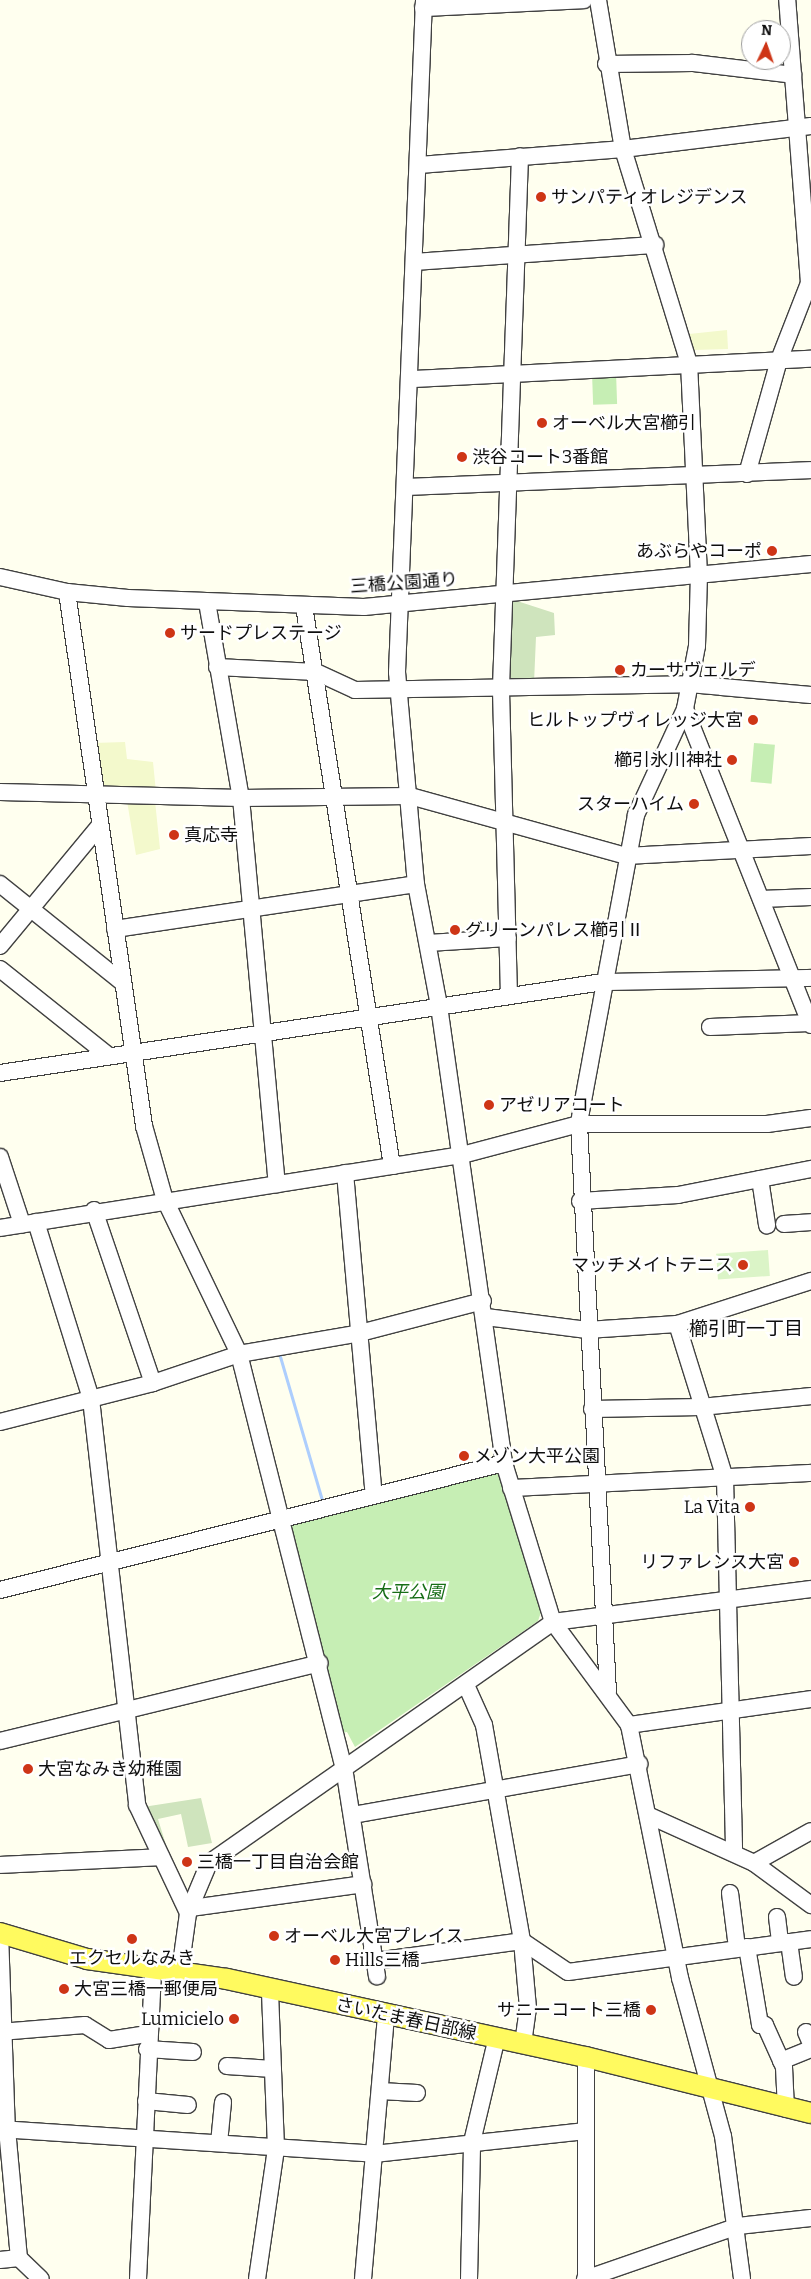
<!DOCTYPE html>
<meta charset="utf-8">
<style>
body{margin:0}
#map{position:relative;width:811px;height:2279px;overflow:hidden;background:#ffffef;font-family:Bitter,"Noto Sans JP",serif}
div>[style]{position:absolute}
.farmland>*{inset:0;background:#f3f9cc}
.green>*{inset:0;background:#c6eeb4;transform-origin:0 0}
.cemetery>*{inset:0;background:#cfe4bd}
.pitch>*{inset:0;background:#dbf4c7;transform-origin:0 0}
.stream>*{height:3px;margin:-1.5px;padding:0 1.5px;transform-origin:1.5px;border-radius:1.5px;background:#adcefd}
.roads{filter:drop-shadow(1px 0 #414141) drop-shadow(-1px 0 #414141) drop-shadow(0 1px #414141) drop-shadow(0 -1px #414141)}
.minor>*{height:16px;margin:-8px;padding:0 8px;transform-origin:8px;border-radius:8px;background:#fff}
.major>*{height:20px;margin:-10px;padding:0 10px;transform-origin:10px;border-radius:10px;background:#fffa5f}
.dots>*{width:14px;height:14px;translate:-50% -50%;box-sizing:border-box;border:2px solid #fff;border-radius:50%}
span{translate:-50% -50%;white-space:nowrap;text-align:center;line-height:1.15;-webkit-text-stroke:5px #fff;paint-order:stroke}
.poi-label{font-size:18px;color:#0e0e0e}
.left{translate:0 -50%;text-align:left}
.right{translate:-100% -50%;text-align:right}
.street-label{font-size:18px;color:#0e0e0e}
.park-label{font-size:18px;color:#176e17;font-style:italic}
.neighbourhood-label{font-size:19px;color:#0e0e0e}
.north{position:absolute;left:741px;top:20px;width:50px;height:50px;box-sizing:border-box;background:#fff;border:1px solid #9f9f9f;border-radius:50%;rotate:3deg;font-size:14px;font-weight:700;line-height:20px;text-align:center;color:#0e0e0e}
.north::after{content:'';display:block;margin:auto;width:18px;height:22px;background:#ce3516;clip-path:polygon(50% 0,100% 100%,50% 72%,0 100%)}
</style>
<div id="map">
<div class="farmland">
<i style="clip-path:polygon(727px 330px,728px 349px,694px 350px,689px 334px)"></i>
<i style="clip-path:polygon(125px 742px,127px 759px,153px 762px,156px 792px,99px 793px,93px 743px)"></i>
<i style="clip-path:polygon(127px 801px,155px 801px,160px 849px,136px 855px)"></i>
</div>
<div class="green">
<i style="left:616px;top:372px;width:32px;height:24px;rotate:88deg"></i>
<i style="left:754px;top:743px;width:21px;height:39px;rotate:5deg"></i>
<i style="clip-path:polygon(497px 1468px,541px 1612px,538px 1621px,355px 1747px,347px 1732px,341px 1733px,288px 1519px)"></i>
</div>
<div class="cemetery">
<i style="clip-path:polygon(514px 600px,554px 613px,555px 635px,536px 637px,534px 683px,509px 684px,509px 603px)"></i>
<i style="clip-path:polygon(201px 1798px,212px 1843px,188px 1847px,181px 1814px,158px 1819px,166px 1845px,161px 1847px,143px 1807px)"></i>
</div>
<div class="pitch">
<i style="left:768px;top:1250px;width:26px;height:52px;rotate:86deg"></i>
</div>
<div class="stream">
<i style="left:279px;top:1353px;width:156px;rotate:73.7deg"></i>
</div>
<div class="roads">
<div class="minor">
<i style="left:424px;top:0;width:673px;rotate:92.3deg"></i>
<i style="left:397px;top:672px;width:213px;rotate:84.9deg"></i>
<i style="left:416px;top:884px;width:124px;rotate:79.3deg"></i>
<i style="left:439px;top:1006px;width:462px;rotate:81.9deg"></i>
<i style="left:504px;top:1463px;width:166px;rotate:72.9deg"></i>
<i style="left:553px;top:1622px;width:128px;rotate:53.6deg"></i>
<i style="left:629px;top:1725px;width:258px;rotate:78.6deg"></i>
<i style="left:680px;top:1978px;width:164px;rotate:74.8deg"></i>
<i style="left:723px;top:2136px;width:144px;rotate:82.4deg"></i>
<i style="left:598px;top:0;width:151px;rotate:80.5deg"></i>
<i style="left:623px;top:149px;width:224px;rotate:72.9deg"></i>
<i style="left:689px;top:363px;width:211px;rotate:87.3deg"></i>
<i style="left:699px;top:574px;width:72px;rotate:91.6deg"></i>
<i style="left:697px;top:646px;width:64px;rotate:100.8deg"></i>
<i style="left:685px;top:709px;width:117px;rotate:114.8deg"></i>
<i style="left:636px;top:815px;width:314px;rotate:100.5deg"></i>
<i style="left:579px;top:1124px;width:569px;rotate:87.08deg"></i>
<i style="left:423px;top:8px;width:161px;rotate:-2.8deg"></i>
<i style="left:606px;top:64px;width:87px;rotate:-0.7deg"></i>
<i style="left:693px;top:63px;width:101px;rotate:6.8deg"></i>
<i style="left:419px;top:165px;width:205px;rotate:-4.5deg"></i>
<i style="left:623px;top:149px;width:189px;rotate:-7deg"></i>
<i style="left:415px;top:262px;width:241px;rotate:-4.1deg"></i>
<i style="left:412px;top:379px;width:400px;rotate:-2.9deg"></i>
<i style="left:747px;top:474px;width:118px;rotate:-74.3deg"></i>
<i style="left:779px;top:360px;width:83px;rotate:-68.7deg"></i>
<i style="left:809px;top:283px;width:284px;rotate:-94.4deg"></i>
<i style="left:408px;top:487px;width:403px;rotate:-2.4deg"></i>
<i style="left:0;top:577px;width:69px;rotate:12.6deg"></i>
<i style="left:67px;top:592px;width:61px;rotate:5.6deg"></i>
<i style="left:128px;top:598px;width:236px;rotate:2.2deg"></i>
<i style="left:364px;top:607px;width:449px;rotate:-5.5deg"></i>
<i style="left:67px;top:592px;width:540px;rotate:81.79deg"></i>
<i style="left:144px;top:1126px;width:77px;rotate:74.2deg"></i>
<i style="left:165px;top:1200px;width:171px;rotate:64.3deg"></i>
<i style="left:239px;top:1354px;width:427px;rotate:75.8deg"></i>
<i style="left:344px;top:1768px;width:211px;rotate:81deg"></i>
<i style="left:207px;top:602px;width:199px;rotate:80.2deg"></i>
<i style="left:241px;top:798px;width:388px;rotate:84.7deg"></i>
<i style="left:304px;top:606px;width:567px;rotate:81.07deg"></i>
<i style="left:217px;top:667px;width:99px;rotate:2.9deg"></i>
<i style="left:316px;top:672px;width:43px;rotate:24.8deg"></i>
<i style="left:355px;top:690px;width:334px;rotate:-1deg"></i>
<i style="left:689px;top:684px;width:122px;rotate:5.2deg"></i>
<i style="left:685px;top:709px;width:340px;rotate:68.3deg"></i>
<i style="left:0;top:792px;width:241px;rotate:1.4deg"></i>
<i style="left:241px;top:798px;width:169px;rotate:-0.7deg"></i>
<i style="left:410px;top:796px;width:224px;rotate:15.5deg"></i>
<i style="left:626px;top:856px;width:185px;rotate:-3.1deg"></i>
<i style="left:0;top:884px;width:156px;rotate:38.8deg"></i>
<i style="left:761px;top:899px;width:50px;rotate:-2.3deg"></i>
<i style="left:115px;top:929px;width:304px;rotate:-8.5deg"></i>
<i style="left:428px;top:943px;width:80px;rotate:-3.6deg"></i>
<i style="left:0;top:946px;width:157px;rotate:-50.4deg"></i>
<i style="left:0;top:969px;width:139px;rotate:38.6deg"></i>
<i style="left:509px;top:996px;width:309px;rotate:-91.5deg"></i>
<i style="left:501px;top:687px;width:531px;rotate:-87.95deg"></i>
<i style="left:710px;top:1027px;width:100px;rotate:-2.3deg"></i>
<i style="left:0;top:1073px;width:610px;rotate:-8.58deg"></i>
<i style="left:603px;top:982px;width:208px;rotate:-1.1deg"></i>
<i style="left:0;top:1157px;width:71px;rotate:71.8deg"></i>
<i style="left:345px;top:1173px;width:323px;rotate:84.9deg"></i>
<i style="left:760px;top:1179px;width:47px;rotate:81.3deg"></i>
<i style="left:580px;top:1201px;width:98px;rotate:-3.5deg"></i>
<i style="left:678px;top:1195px;width:136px;rotate:-11.1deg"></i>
<i style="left:94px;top:1210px;width:183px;rotate:71.2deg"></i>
<i style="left:36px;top:1222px;width:185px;rotate:72.7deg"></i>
<i style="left:91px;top:1399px;width:409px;rotate:83.5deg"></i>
<i style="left:137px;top:1805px;width:119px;rotate:64.7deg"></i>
<i style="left:784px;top:1224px;width:27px;rotate:-4deg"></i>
<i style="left:0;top:1228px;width:468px;rotate:-9deg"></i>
<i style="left:462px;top:1155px;width:121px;rotate:-14.8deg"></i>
<i style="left:579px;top:1124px;width:188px"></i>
<i style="left:767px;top:1124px;width:44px;rotate:-7.8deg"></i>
<i style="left:486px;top:1317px;width:102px;rotate:7.3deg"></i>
<i style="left:587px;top:1330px;width:90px;rotate:-3.8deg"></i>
<i style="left:677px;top:1324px;width:141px;rotate:-17.8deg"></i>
<i style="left:677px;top:1324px;width:161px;rotate:72.7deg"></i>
<i style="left:725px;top:1478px;width:374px;rotate:88.6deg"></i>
<i style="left:592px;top:1409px;width:109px;rotate:-1.1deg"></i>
<i style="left:701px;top:1407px;width:111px;rotate:-5.7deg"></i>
<i style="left:0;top:1422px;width:158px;rotate:-14.3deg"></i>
<i style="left:153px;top:1383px;width:91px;rotate:-18.6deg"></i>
<i style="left:239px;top:1354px;width:123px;rotate:-9.8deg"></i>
<i style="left:360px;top:1333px;width:127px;rotate:-14.6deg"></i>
<i style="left:511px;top:1488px;width:300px;rotate:-2.9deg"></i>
<i style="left:0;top:1590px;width:520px;rotate:-14.14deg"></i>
<i style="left:466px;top:1685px;width:44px;rotate:65.8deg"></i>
<i style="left:484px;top:1725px;width:219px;rotate:80deg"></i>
<i style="left:522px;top:1941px;width:67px;rotate:84.9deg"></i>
<i style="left:528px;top:2008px;width:35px;rotate:98deg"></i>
<i style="left:629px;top:1725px;width:184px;rotate:-8.1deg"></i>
<i style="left:0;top:1741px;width:329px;rotate:-13.7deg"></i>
<i style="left:353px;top:1815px;width:291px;rotate:-10.1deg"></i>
<i style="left:650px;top:1816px;width:114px;rotate:24.3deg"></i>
<i style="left:754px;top:1863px;width:71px;rotate:36.4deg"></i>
<i style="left:754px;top:1863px;width:65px;rotate:-29.3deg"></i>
<i style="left:0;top:1865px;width:161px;rotate:-2.8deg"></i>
<i style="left:730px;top:1893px;width:55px;rotate:82.7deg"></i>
<i style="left:191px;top:1908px;width:174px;rotate:-7.9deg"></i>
<i style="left:777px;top:1917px;width:26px;rotate:83deg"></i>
<i style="left:0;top:1933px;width:196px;rotate:88deg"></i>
<i style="left:7px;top:2129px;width:130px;rotate:84.7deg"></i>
<i style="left:789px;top:1942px;width:35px;rotate:82deg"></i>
<i style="left:747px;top:1947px;width:79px;rotate:80.5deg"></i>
<i style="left:760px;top:2025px;width:5px"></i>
<i style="left:765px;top:2025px;width:46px;rotate:65.7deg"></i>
<i style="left:784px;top:2067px;width:42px;rotate:87.3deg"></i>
<i style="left:375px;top:1961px;width:148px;rotate:-7.7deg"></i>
<i style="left:522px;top:1941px;width:55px;rotate:34deg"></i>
<i style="left:568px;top:1972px;width:245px;rotate:-7.7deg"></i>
<i style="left:180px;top:1971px;width:59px;rotate:-82.1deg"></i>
<i style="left:188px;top:1913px;width:54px;rotate:-67.2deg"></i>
<i style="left:209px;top:1863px;width:420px;rotate:-35deg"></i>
<i style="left:553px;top:1622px;width:260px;rotate:-7.3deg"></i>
<i style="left:0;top:2032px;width:85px;rotate:-4.7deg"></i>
<i style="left:85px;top:2025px;width:28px;rotate:32deg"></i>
<i style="left:109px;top:2040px;width:39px;rotate:-9deg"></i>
<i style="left:806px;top:2032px;width:13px;rotate:67deg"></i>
<i style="left:147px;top:2049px;width:46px;rotate:3.7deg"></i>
<i style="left:781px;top:2061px;width:32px;rotate:-22deg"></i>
<i style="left:227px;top:2066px;width:46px;rotate:3.7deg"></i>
<i style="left:380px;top:2091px;width:37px;rotate:3deg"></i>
<i style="left:146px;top:2101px;width:42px;rotate:5.4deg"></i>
<i style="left:0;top:2129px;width:375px;rotate:3.8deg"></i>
<i style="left:374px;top:2154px;width:213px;rotate:-6.2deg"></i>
<i style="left:219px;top:2143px;width:41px;rotate:-84.4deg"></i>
<i style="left:0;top:2260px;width:19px;rotate:-6deg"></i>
<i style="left:19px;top:2258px;width:30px;rotate:44deg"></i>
<i style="left:138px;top:2279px;width:312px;rotate:-87.2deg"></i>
<i style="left:257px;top:2279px;width:132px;rotate:-81.7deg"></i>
<i style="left:276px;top:2148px;width:158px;rotate:-92.2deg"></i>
<i style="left:363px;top:2279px;width:265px;rotate:-85deg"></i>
<i style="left:469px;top:2279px;width:137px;rotate:-88.7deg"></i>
<i style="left:472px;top:2142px;width:108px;rotate:-76.6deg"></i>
<i style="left:585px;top:2279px;width:162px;rotate:-19.1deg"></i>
<i style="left:738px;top:2226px;width:73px;rotate:-6.3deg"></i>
<i style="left:586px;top:2279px;width:222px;rotate:-90deg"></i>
</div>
<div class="major">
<i style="left:0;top:1933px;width:91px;rotate:16.6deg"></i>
<i style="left:87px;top:1959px;width:141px;rotate:8.1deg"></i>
<i style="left:227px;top:1979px;width:367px;rotate:12.3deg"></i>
<i style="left:586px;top:2057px;width:232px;rotate:14deg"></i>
</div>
</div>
<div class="dots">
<i style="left:541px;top:197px;background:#ce3516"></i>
<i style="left:542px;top:423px;background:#ce3516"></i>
<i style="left:462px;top:457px;background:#ce3516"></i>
<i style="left:772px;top:551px;background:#ce3516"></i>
<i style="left:170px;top:633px;background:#ce3516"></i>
<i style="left:620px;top:670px;background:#ce3516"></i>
<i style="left:753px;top:720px;background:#ce3516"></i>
<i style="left:732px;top:760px;background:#ce3516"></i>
<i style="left:694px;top:804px;background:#ce3516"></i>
<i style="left:174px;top:835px;background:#ce3516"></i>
<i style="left:455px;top:930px;background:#ce3516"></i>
<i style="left:489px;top:1105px;background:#ce3516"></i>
<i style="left:743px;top:1265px;background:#ce3516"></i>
<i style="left:464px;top:1456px;background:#ce3516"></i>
<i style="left:750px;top:1507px;background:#ce3516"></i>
<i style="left:794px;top:1562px;background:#ce3516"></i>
<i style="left:28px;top:1769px;background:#ce3516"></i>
<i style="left:187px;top:1862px;background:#ce3516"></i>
<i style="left:274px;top:1936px;background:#ce3516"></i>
<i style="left:132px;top:1939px;background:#ce3516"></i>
<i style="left:335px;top:1960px;background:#ce3516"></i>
<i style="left:64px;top:1989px;background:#ce3516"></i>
<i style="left:651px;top:2010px;background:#ce3516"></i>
<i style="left:234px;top:2019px;background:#ce3516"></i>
</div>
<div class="poi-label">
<span class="left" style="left:551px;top:197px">サンパティオレジデンス</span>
<span class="left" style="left:552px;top:423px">オーベル大宮櫛引</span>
<span class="left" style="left:472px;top:457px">渋谷コート3番館</span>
<span class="right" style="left:762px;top:551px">あぶらやコーポ</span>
<span class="left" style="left:180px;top:633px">サードプレステージ</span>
<span class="left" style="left:630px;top:670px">カーサヴェルデ</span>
<span class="right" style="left:743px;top:720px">ヒルトップヴィレッジ大宮</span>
<span class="right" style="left:722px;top:760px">櫛引氷川神社</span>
<span class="right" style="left:684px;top:804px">スターハイム</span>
<span class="left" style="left:184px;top:835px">真応寺</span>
<span class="left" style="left:465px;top:930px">グリーンパレス櫛引Ⅱ</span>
<span class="left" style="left:499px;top:1105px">アゼリアコート</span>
<span class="right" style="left:733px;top:1265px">マッチメイトテニス</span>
<span class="left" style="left:474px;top:1456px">メゾン大平公園</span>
<span class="right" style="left:740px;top:1507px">La Vita</span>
<span class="right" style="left:784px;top:1562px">リファレンス大宮</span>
<span class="left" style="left:38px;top:1769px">大宮なみき幼稚園</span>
<span class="left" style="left:197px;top:1862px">三橋一丁目自治会館</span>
<span class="left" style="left:284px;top:1936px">オーベル大宮プレイス</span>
<span style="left:132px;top:1958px">エクセルなみき</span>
<span class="left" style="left:345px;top:1960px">Hills三橋</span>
<span class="left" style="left:74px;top:1989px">大宮三橋一郵便局</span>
<span class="right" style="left:641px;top:2010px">サニーコート三橋</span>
<span class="right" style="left:224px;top:2019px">Lumicielo</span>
</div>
<div class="street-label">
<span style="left:404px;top:583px;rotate:-4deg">三橋公園通り</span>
<span style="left:406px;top:2019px;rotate:12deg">さいたま春日部線</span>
</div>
<div class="park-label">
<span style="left:408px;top:1592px">大平公園</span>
</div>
<div class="neighbourhood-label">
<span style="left:746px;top:1329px">櫛引町一丁目</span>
</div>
<div class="north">N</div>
</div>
